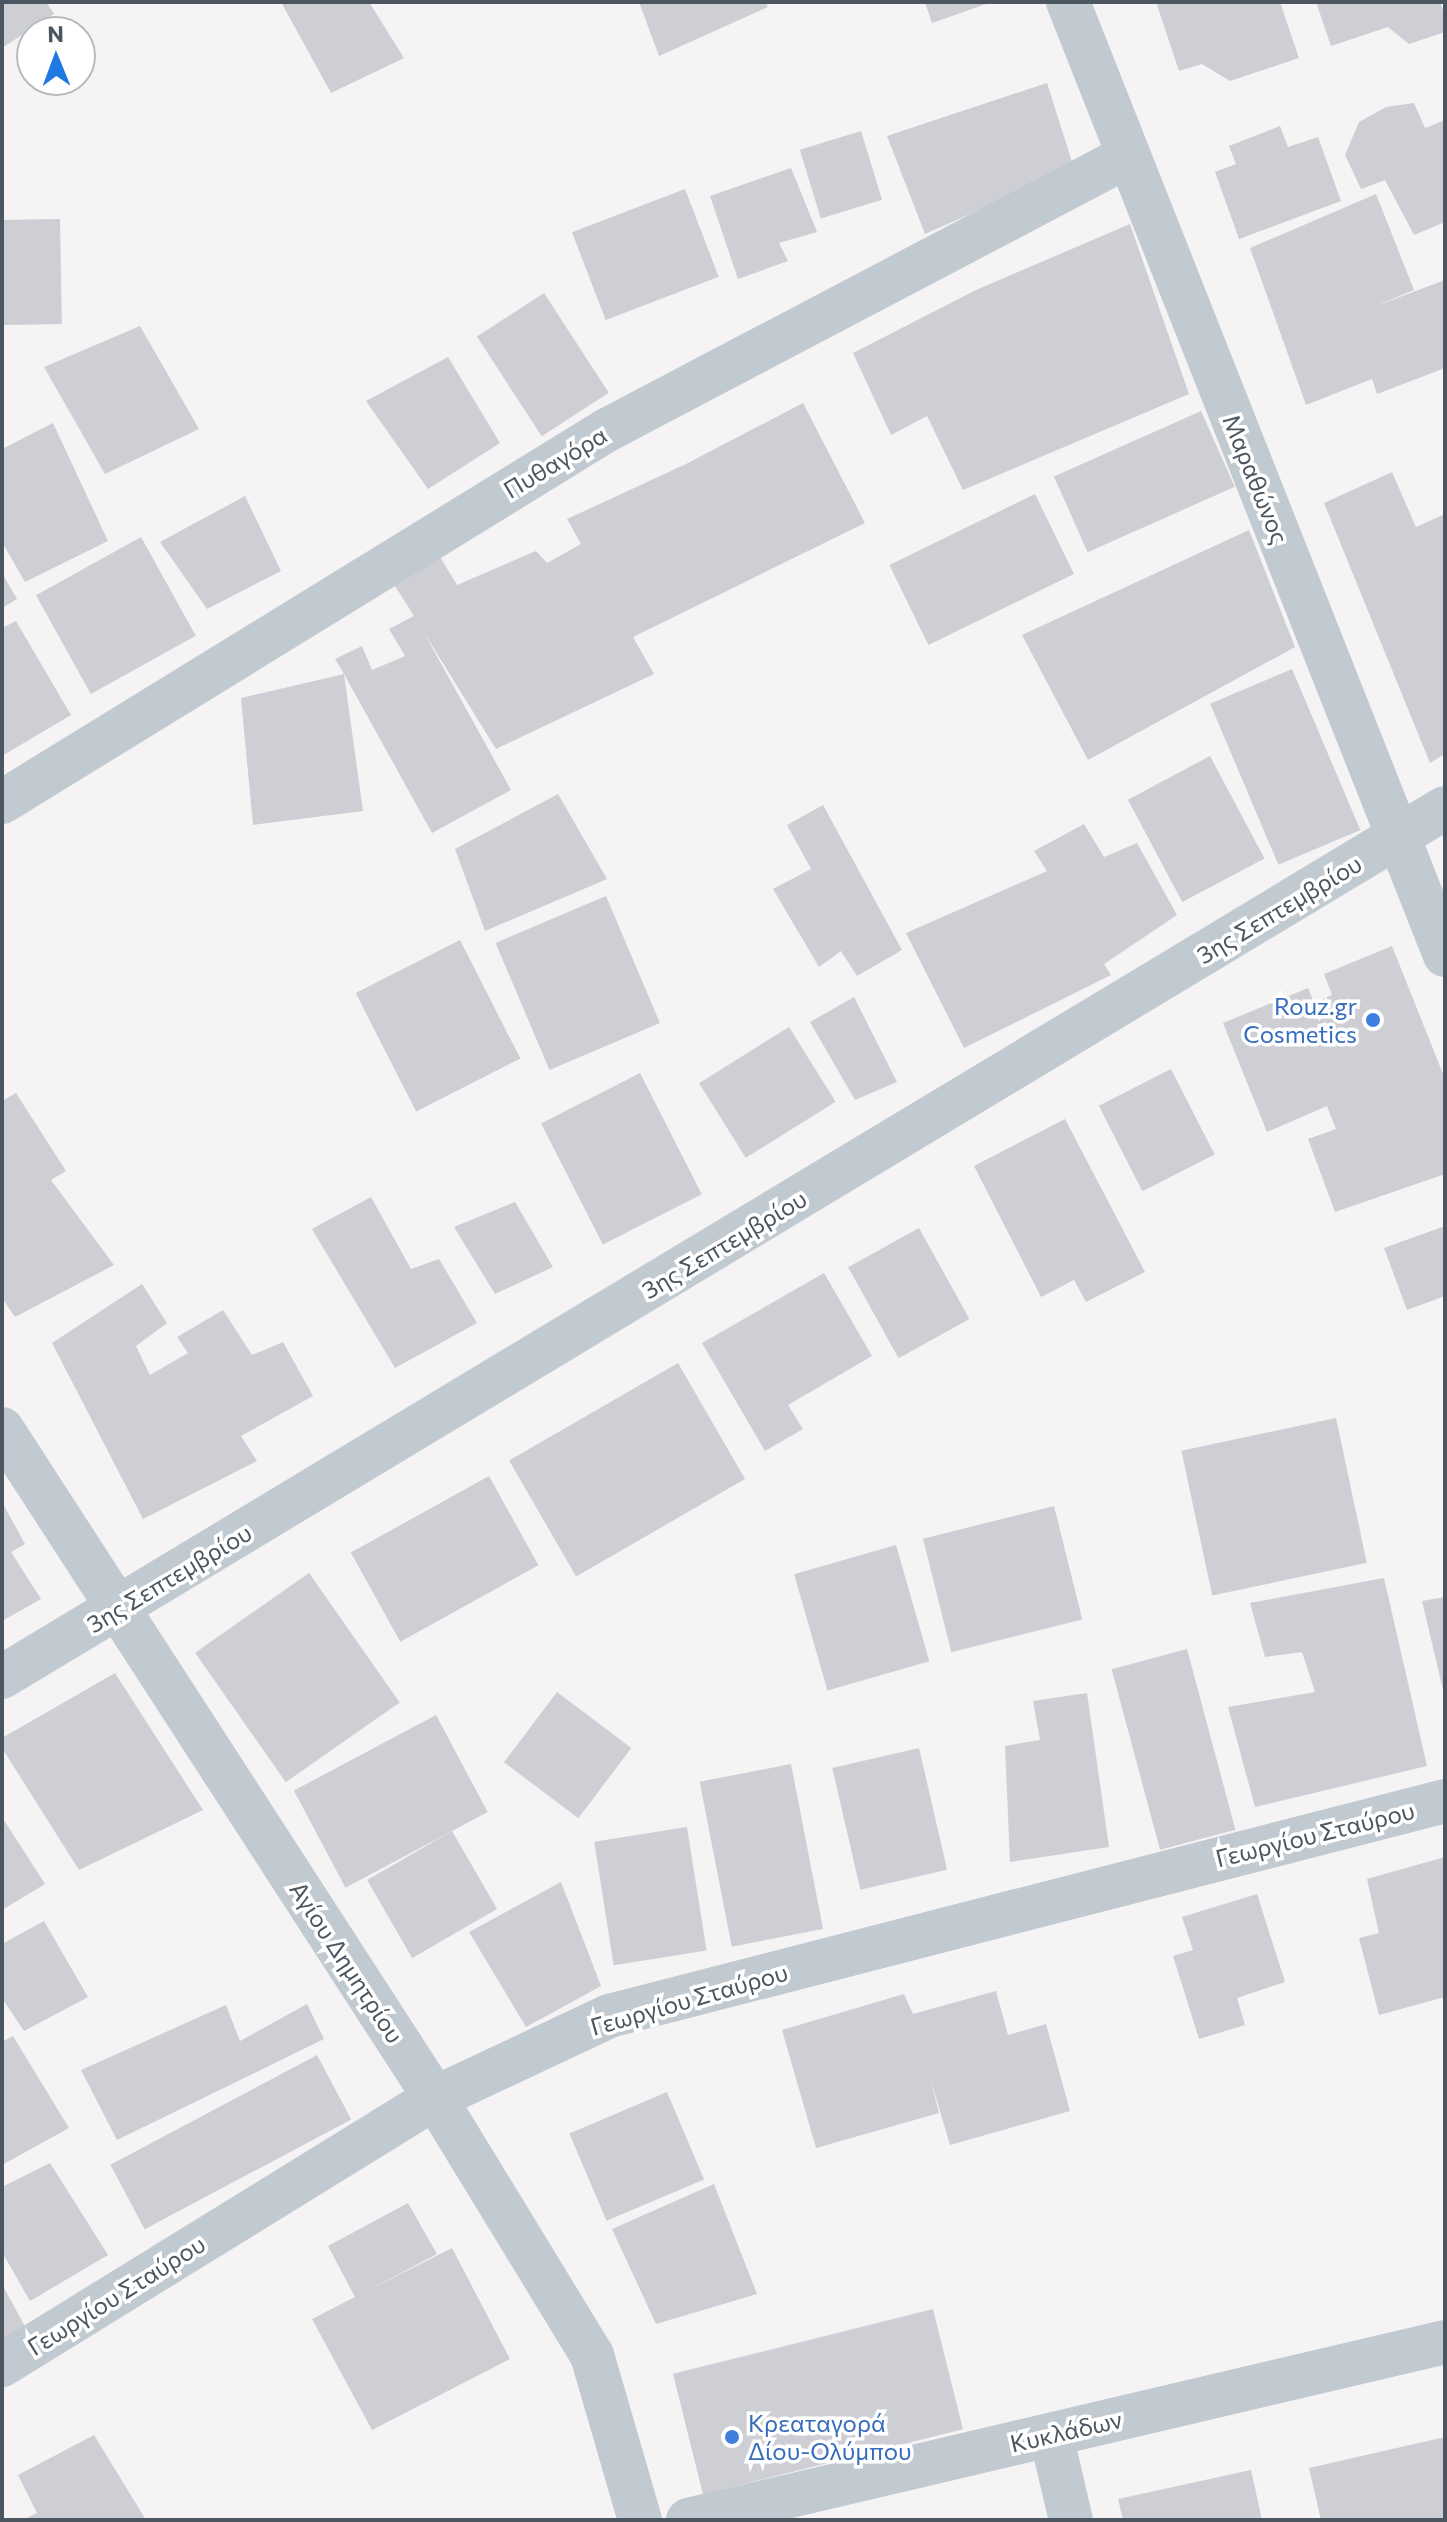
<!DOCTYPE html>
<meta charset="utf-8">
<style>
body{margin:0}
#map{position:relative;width:1447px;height:2522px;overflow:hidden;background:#f5f3f3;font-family:Commissioner,sans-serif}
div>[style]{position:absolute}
.building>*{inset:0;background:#cdcfd5;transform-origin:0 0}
.minor>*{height:44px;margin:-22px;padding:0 22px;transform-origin:22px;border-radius:22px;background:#c1cad1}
.dots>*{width:22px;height:22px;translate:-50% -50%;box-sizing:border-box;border:4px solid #fff;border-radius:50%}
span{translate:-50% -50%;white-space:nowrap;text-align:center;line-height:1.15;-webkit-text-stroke:7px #fff;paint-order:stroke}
.street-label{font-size:24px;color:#4b5660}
.shop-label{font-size:24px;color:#366cbe}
.right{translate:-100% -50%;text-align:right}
.left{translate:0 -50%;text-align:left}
.frame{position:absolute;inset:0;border:4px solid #4b5660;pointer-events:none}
.north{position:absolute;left:16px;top:16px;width:80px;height:80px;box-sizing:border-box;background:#fff;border:2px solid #b7bbbf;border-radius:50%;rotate:359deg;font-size:22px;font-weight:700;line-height:32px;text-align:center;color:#4b5660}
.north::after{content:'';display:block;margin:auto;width:28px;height:36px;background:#2079e2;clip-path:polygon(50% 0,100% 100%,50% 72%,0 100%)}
</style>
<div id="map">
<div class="building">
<i style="clip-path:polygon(2px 2px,46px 2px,54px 14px,2px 48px)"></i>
<i style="clip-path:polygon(281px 2px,369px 2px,404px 58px,331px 93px)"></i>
<i style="clip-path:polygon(639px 2px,765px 2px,768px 7px,659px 56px)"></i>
<i style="clip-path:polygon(925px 2px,992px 2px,932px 23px)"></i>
<i style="clip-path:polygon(1156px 2px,1280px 2px,1299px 58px,1230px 81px,1202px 64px,1179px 71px)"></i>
<i style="clip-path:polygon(1316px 2px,1440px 2px,1445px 16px,1445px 32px,1409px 44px,1388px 27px,1331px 46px)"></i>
<i style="clip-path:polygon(1047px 83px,1074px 168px,925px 234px,887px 136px)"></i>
<i style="clip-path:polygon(1414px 103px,1425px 128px,1445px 120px,1445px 222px,1414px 235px,1385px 180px,1361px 189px,1345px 155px,1359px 122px,1386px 107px)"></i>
<i style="clip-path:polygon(1280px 126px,1288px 147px,1318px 137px,1341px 201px,1239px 239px,1215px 172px,1236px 164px,1229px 146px)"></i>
<i style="left:861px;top:131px;width:72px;height:64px;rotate:73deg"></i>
<i style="clip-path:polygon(791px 168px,817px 232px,779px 243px,788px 261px,738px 279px,710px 196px)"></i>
<i style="left:685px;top:189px;width:94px;height:121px;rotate:69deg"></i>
<i style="clip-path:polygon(1376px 194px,1414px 290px,1373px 307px,1445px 280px,1445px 368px,1377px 394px,1372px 379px,1306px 405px,1250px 248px)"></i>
<i style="left:60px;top:219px;width:105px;height:58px;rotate:89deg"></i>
<i style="clip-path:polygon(1130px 224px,1189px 394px,963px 490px,927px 416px,891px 435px,853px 353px,976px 290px)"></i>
<i style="left:544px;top:293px;width:119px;height:80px;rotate:57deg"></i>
<i style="clip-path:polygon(140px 326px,199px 429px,105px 474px,44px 367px)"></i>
<i style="clip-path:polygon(448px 357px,500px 443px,428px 489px,366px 401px)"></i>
<i style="clip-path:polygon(803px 403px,865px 523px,633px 637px,654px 674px,496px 749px,423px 631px,511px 790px,432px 833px,344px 674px,363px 811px,253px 825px,241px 698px,344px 674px,335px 659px,362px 646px,372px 670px,405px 656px,389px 629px,414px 616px,395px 586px,440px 557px,457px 585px,536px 551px,547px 563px,581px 544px,567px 519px,686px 464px)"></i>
<i style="left:1201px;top:411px;width:83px;height:161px;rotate:66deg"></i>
<i style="clip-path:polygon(53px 423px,108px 541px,25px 582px,2px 542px,2px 449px)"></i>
<i style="clip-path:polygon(1392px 472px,1416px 527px,1445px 514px,1445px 754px,1430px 763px,1324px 503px)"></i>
<i style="left:1035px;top:494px;width:89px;height:162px;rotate:64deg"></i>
<i style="clip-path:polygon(245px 496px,281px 571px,207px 609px,160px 542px)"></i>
<i style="clip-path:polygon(1249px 530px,1295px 647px,1088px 760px,1022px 635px)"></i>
<i style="left:141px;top:537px;width:113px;height:120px;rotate:61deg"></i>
<i style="clip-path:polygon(2px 573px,17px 599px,2px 608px)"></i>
<i style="clip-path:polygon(16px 621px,71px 715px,2px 756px,2px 628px)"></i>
<i style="left:1292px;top:669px;width:175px;height:89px;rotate:67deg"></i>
<i style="left:1210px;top:756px;width:116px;height:93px;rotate:62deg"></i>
<i style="clip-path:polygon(558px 794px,607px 879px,485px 931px,455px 849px)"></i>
<i style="clip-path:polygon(823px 805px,902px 950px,857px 976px,841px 951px,819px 967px,773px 889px,811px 869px,787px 825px)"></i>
<i style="clip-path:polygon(1084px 824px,1104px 857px,1137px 843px,1177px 915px,1104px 964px,1111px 975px,964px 1048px,906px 933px,1047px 871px,1034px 851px)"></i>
<i style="left:606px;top:896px;width:138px;height:120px;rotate:67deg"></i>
<i style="left:460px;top:940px;width:133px;height:117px;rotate:63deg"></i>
<i style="clip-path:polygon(1392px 946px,1445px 1079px,1445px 1174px,1335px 1212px,1308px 1139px,1336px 1129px,1327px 1106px,1267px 1132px,1223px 1023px,1308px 988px,1314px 1003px,1332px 995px,1324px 974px)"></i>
<i style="clip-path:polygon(854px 997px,897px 1082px,855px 1100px,810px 1022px)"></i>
<i style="left:789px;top:1027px;width:88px;height:106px;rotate:58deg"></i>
<i style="left:1171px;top:1069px;width:96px;height:81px;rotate:63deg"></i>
<i style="left:640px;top:1073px;width:136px;height:111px;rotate:63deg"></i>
<i style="clip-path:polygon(16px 1093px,66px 1171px,51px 1180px,114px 1265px,15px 1317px,2px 1298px,2px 1101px)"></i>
<i style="clip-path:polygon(1065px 1119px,1145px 1272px,1086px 1302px,1074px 1280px,1041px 1297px,974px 1166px)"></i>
<i style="clip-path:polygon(371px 1197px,411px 1269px,439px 1259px,477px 1323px,395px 1368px,312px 1229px)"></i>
<i style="clip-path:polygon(515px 1202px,553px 1267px,495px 1294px,454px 1227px)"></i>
<i style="clip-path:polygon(1445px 1226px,1445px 1296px,1407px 1310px,1384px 1248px)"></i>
<i style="left:919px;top:1228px;width:104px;height:81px;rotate:61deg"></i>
<i style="clip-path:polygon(824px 1273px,872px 1356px,788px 1405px,803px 1429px,765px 1451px,702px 1343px)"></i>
<i style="clip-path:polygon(142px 1284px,167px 1323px,136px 1346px,150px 1375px,188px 1353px,177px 1337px,223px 1310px,252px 1355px,283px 1342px,313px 1396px,241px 1436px,257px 1461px,143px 1519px,52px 1343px)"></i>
<i style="left:678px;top:1363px;width:134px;height:195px;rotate:60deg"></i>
<i style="left:1336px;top:1418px;width:148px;height:158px;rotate:78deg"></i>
<i style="left:489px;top:1476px;width:102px;height:158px;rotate:61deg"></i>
<i style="clip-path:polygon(2px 1502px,25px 1544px,11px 1552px,41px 1599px,2px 1621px)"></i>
<i style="left:1054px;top:1506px;width:117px;height:135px;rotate:76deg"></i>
<i style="left:896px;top:1545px;width:121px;height:106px;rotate:74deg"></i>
<i style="left:309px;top:1573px;width:158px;height:139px;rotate:55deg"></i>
<i style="clip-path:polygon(1384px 1578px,1427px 1766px,1255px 1807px,1228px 1707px,1315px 1692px,1302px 1652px,1265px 1657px,1250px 1603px)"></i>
<i style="clip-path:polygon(1445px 1597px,1445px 1694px,1444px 1694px,1422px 1601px)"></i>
<i style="left:1187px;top:1649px;width:187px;height:78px;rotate:75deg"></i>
<i style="clip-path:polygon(115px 1673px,203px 1810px,79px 1870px,2px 1748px,2px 1738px)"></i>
<i style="left:557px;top:1692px;width:93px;height:88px;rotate:37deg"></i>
<i style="clip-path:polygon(1087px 1693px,1109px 1847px,1010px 1862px,1005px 1746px,1040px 1740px,1033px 1701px)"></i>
<i style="left:436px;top:1715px;width:110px;height:161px;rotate:62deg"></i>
<i style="left:919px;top:1748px;width:125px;height:89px;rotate:77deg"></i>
<i style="left:791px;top:1764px;width:168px;height:93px;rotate:79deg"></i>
<i style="clip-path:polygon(2px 1817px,45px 1884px,2px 1910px)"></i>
<i style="left:687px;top:1827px;width:125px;height:94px;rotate:81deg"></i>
<i style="left:452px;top:1831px;width:90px;height:98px;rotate:60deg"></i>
<i style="clip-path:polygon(1445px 1857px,1445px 1997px,1379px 2015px,1359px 1938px,1379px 1933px,1367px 1879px)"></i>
<i style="clip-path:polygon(561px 1882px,601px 1986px,526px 2027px,469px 1932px)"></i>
<i style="clip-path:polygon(1257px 1894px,1285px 1982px,1237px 1998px,1245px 2025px,1199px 2039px,1173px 1956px,1193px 1950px,1182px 1917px)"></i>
<i style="clip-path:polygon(44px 1921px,88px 1997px,24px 2031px,2px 1998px,2px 1944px)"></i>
<i style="clip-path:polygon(996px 1991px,1008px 2035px,1046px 2024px,1070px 2111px,950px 2145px,930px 2077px,939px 2113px,816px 2148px,782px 2030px,904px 1994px,913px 2014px)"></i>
<i style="clip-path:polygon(307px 2004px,324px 2039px,117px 2140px,81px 2070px,226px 2005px,240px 2041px)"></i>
<i style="clip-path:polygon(13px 2036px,69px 2128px,2px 2165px,2px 2042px)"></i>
<i style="left:317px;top:2055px;width:73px;height:234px;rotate:62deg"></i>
<i style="left:667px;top:2092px;width:95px;height:106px;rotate:67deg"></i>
<i style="clip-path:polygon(50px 2163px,108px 2255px,30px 2301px,2px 2252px,2px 2187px)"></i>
<i style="clip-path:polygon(714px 2184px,757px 2294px,656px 2324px,612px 2229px)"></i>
<i style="clip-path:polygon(408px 2203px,437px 2254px,365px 2292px,452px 2248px,510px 2359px,372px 2430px,312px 2319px,355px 2297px,328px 2246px)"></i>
<i style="clip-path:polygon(2px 2284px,29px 2334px,2px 2350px)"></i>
<i style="left:933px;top:2309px;width:124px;height:268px;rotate:76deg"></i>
<i style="clip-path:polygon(94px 2435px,146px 2520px,23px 2520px,37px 2513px,18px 2475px)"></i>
<i style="clip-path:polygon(1445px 2437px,1445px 2520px,1321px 2520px,1309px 2468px)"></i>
<i style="clip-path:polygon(1251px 2470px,1262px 2520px,1123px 2520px,1118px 2499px)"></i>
</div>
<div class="minor">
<i style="left:1068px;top:2px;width:1025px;rotate:68.42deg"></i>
<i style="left:2px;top:802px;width:710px;rotate:-31.59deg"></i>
<i style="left:607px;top:430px;width:589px;rotate:-27.74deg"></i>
<i style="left:2px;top:1429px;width:797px;rotate:57.09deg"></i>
<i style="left:435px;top:2098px;width:301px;rotate:58.6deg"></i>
<i style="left:592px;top:2355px;width:172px;rotate:73.8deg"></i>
<i style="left:2px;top:1677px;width:1684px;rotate:-31.06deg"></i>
<i style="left:2px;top:2365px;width:509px;rotate:-31.66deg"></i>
<i style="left:435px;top:2098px;width:192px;rotate:-25.2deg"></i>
<i style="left:609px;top:2016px;width:863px;rotate:-14.42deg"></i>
<i style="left:1051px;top:2435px;width:87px;rotate:76.8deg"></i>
<i style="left:688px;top:2520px;width:778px;rotate:-13.23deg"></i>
</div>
<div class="dots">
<i style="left:1373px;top:1020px;background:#3f7fe0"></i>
<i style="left:732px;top:2437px;background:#3f7fe0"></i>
</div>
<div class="street-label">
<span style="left:555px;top:462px;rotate:-31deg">Πυθαγόρα</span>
<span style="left:1256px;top:479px;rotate:68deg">Μαραθώνος</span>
<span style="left:1279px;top:909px;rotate:-31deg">3ης Σεπτεμβρίου</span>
<span style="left:724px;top:1244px;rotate:-31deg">3ης Σεπτεμβρίου</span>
<span style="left:169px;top:1578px;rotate:-31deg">3ης Σεπτεμβρίου</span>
<span style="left:1315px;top:1834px;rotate:-14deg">Γεωργίου Σταύρου</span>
<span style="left:347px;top:1962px;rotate:57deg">Αγίου Δημητρίου</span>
<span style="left:689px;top:1999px;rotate:-16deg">Γεωργίου Σταύρου</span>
<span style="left:116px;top:2295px;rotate:-32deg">Γεωργίου Σταύρου</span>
<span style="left:1066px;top:2431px;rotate:-13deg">Κυκλάδων</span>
</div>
<div class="shop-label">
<span class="right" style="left:1357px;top:1020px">Rouz.gr<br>Cosmetics</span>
<span class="left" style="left:748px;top:2437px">Κρεαταγορά<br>Δίου-Ολύμπου</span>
</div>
<div class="frame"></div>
<div class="north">N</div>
</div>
